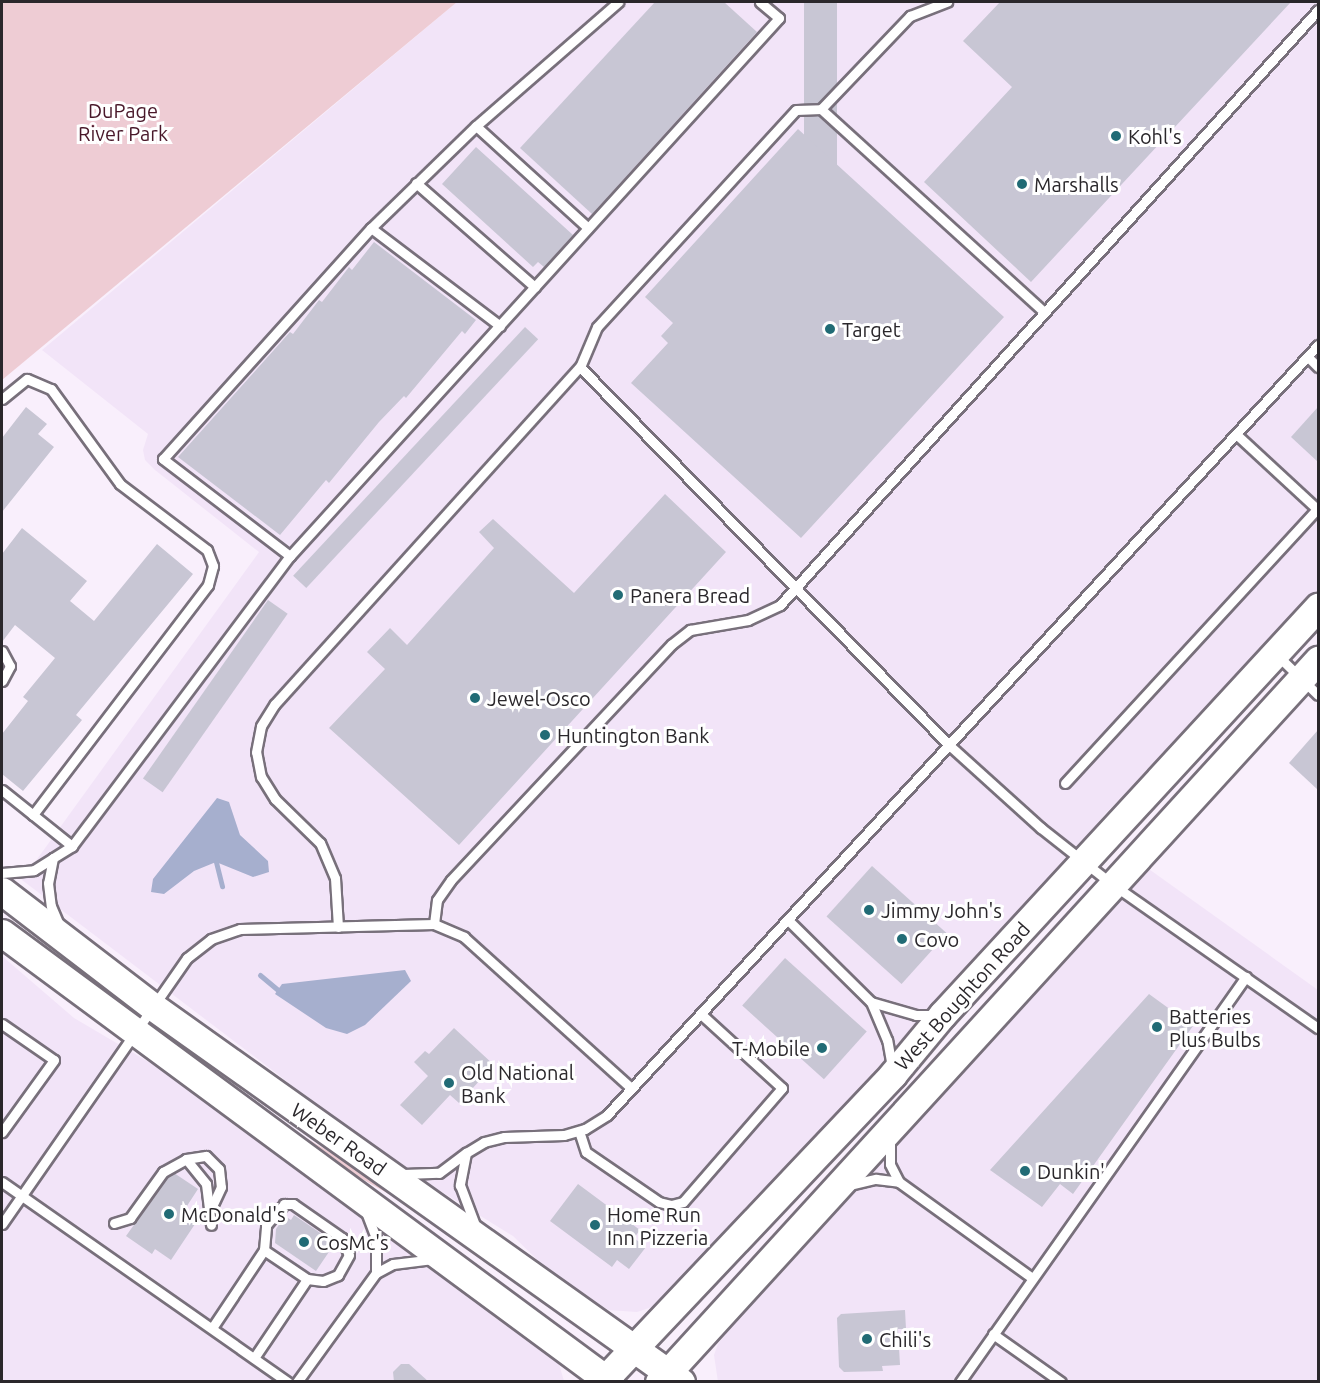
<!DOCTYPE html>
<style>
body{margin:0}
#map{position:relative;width:1320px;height:1383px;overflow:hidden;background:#f9effc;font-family:Ubuntu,sans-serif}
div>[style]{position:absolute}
.built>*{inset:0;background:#f2e4f8}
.green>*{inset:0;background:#eeccd4}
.water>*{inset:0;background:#a6afce}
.stream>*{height:5px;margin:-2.5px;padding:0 2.5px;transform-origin:2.5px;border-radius:2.5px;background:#a6afce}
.building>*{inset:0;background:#c8c6d4;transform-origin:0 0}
.roads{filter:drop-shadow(2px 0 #78707b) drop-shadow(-2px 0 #78707b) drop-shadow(0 2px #78707b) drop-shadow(0 -2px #78707b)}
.service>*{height:9px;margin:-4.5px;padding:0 4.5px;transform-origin:4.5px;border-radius:4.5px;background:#fff}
.secondary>*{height:27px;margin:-13.5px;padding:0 13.5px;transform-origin:13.5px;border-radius:13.5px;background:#fff}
.dots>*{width:16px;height:16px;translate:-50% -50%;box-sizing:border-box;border:3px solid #fff;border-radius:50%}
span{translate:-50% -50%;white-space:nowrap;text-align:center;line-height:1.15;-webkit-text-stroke:6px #fff;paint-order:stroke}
.park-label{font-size:20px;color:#49182a}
.poi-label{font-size:20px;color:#2a272b}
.left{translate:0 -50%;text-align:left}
.right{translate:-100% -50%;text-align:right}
.street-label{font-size:20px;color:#2a272b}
.frame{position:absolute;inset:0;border:3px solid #2a272b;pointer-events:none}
</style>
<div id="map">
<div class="built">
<i style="clip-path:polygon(457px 2px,1318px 2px,1318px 595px,1104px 815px,1041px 897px,698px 1264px,652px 1307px,637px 1312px,609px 1310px,559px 1281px,513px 1236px,350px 1135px,280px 1076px,22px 880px,259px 552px,155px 470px,145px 460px,143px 450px,148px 434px,42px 350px)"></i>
<i style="clip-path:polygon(1146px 867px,1318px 990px,1318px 1381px,718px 1382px,714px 1355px,718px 1344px,758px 1292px)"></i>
<i style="clip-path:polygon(2px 956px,74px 1018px,164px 1071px,521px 1331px,559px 1364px,564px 1381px,2px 1381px)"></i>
</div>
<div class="green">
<i style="clip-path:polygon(2px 2px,457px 2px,2px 380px)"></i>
<i style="clip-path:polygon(271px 1117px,368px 1175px,425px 1214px,326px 1159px)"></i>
</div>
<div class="water">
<i style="clip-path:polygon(217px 798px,229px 802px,240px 835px,268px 861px,269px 872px,253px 877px,216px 862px,194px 871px,164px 894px,151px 892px,153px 879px)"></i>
<i style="clip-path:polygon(405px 970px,411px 981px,365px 1025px,347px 1034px,326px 1028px,275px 994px,282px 984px)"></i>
</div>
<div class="stream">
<i style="left:216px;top:862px;width:25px;rotate:76deg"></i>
<i style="left:260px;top:975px;width:23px;rotate:40deg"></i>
</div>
<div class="building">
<i style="clip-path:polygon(655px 2px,724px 2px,757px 32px,592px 214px,520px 148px)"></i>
<i style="left:804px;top:2px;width:33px;height:371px"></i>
<i style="clip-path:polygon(1000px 2px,1291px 2px,1031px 282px,924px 182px,1012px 87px,963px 41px)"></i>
<i style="clip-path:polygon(798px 129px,1004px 317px,801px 538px,631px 383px,668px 343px,661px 336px,673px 323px,645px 297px)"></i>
<i style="clip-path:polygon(476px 147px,573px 235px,544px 267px,538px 262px,533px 267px,442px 184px)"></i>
<i style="clip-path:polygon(374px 242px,476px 320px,465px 334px,462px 331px,406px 398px,404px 396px,379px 422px,329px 483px,326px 480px,280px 535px,178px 457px,290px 332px,293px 334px,319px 300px,322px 302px,349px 267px,352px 270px)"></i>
<i style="left:525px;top:327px;width:18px;height:340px;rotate:43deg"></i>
<i style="clip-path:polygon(26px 407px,47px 424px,38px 434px,54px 447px,2px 512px,2px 438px)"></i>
<i style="clip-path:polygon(1318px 407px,1318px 462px,1291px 437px)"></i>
<i style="clip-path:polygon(665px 494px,726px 552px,459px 845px,329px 728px,385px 669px,367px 652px,390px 628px,407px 645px,494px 548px,479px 532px,493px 519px,574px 593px)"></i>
<i style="clip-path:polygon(22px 528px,87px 581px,70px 601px,94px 621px,157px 544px,193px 574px,76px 715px,82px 720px,23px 791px,2px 774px,2px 734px,28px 701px,23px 697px,55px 658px,15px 625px,2px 642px,2px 554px)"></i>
<i style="left:268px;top:600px;width:24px;height:218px;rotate:35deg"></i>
<i style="clip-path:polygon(1318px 730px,1318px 790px,1289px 763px)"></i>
<i style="left:872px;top:866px;width:101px;height:68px;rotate:42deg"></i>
<i style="left:785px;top:958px;width:110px;height:64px;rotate:42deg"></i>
<i style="clip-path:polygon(1149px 994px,1193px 1026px,1073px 1194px,1060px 1184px,1042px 1207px,990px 1170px)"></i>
<i style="clip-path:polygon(454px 1028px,494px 1065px,459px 1103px,450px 1095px,422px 1125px,400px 1105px,428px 1076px,414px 1062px,425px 1051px,429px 1054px)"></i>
<i style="clip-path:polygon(174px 1173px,198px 1189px,185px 1209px,199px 1218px,171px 1260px,155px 1249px,152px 1254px,126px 1236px,168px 1177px)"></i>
<i style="clip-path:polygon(578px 1184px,640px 1230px,634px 1238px,646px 1247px,629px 1269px,617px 1260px,612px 1267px,550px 1221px)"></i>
<i style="clip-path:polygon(294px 1215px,335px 1243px,316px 1271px,275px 1243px,276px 1229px,285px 1216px,291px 1220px)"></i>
<i style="clip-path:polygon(905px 1310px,906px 1329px,898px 1329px,900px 1365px,882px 1366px,883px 1371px,844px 1372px,839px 1367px,837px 1318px,841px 1314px)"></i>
<i style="clip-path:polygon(401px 1364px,409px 1364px,429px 1382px,394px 1382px,393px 1372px)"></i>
</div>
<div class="roads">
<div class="service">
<i style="left:821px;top:109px;width:302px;rotate:42.3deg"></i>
<i style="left:476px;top:126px;width:151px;rotate:42.3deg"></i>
<i style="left:416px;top:183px;width:158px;rotate:41.2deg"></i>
<i style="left:371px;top:228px;width:162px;rotate:37.2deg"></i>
<i style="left:1308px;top:357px;width:14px;rotate:45deg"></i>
<i style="left:580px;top:367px;width:527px;rotate:45.69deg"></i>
<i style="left:948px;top:744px;width:125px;rotate:42.1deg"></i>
<i style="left:1041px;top:828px;width:90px;rotate:38.3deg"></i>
<i style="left:1112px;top:884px;width:251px;rotate:35deg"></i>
<i style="left:2px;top:399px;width:32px;rotate:-39deg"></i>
<i style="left:27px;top:379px;width:26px;rotate:23deg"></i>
<i style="left:51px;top:389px;width:117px;rotate:54deg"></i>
<i style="left:120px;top:484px;width:109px;rotate:37.2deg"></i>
<i style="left:207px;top:550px;width:17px;rotate:69deg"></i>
<i style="left:213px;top:566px;width:20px;rotate:105deg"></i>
<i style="left:208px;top:585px;width:289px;rotate:127.3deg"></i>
<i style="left:290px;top:556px;width:160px;rotate:-142.6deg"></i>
<i style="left:163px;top:459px;width:311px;rotate:-48deg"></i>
<i style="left:371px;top:228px;width:146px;rotate:-44.2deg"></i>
<i style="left:476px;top:126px;width:189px;rotate:-41.1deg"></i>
<i style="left:2px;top:651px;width:17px;rotate:62deg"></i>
<i style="left:10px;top:666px;width:17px;rotate:118deg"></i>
<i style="left:1277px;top:655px;width:57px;rotate:44.3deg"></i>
<i style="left:1065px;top:783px;width:372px;rotate:-47.4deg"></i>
<i style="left:1317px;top:509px;width:110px;rotate:-137.2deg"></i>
<i style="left:2px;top:790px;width:90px;rotate:38.7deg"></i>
<i style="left:53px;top:858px;width:22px;rotate:-32deg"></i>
<i style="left:72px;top:846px;width:363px;rotate:-53.1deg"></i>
<i style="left:290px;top:556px;width:727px;rotate:-47.73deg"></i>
<i style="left:779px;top:18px;width:25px;rotate:-140deg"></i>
<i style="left:2px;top:873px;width:32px;rotate:-5deg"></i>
<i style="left:34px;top:870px;width:22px;rotate:-32deg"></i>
<i style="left:53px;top:858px;width:25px;rotate:101deg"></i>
<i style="left:48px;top:883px;width:23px;rotate:83deg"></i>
<i style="left:51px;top:906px;width:21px;rotate:67deg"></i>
<i style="left:788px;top:920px;width:117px;rotate:44.7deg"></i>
<i style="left:434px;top:924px;width:24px;rotate:-83deg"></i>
<i style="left:437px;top:900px;width:24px;rotate:-55deg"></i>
<i style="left:451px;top:880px;width:323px;rotate:-46.9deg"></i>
<i style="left:672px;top:644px;width:23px;rotate:-38deg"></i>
<i style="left:690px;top:630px;width:59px;rotate:-9.8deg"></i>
<i style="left:748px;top:620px;width:35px;rotate:-25deg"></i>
<i style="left:780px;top:605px;width:802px;rotate:-47.88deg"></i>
<i style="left:338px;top:927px;width:49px;rotate:-93.5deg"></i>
<i style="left:335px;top:878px;width:38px;rotate:-113deg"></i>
<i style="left:320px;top:843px;width:63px;rotate:-135.6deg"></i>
<i style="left:275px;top:799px;width:26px;rotate:-122deg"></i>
<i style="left:261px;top:777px;width:25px;rotate:-101deg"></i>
<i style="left:256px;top:752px;width:26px;rotate:-79deg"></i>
<i style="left:261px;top:726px;width:26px;rotate:-58deg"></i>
<i style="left:275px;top:704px;width:455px;rotate:-47.9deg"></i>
<i style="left:580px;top:367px;width:43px;rotate:-67deg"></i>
<i style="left:597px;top:327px;width:294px;rotate:-47.5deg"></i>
<i style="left:796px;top:110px;width:25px;rotate:-2deg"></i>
<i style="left:821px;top:109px;width:129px;rotate:-46.3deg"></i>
<i style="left:910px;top:16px;width:40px;rotate:-21deg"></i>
<i style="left:2px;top:1024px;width:63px;rotate:34.7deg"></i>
<i style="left:54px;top:1060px;width:89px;rotate:125.8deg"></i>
<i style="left:892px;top:1067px;width:27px;rotate:-100deg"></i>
<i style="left:887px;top:1040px;width:41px;rotate:-112.8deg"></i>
<i style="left:871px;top:1002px;width:47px;rotate:16.1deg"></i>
<i style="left:916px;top:1015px;width:21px"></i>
<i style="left:579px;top:1131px;width:22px;rotate:72deg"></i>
<i style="left:586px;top:1152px;width:88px;rotate:34.4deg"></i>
<i style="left:659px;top:1202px;width:12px;rotate:14deg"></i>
<i style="left:671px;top:1205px;width:12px;rotate:-14deg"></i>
<i style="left:683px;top:1202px;width:151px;rotate:-49deg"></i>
<i style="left:782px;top:1088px;width:110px;rotate:-137.6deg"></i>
<i style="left:466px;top:1153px;width:21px;rotate:-31deg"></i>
<i style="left:484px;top:1142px;width:21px;rotate:-14deg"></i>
<i style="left:504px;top:1137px;width:60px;rotate:-1.9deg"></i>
<i style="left:564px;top:1135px;width:22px;rotate:-16deg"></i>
<i style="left:585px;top:1129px;width:26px;rotate:-32deg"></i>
<i style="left:607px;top:1115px;width:1048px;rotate:-47.28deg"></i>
<i style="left:186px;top:1159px;width:20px;rotate:-9deg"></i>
<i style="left:206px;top:1156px;width:18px;rotate:45deg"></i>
<i style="left:219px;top:1169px;width:18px;rotate:84deg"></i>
<i style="left:221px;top:1187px;width:23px;rotate:115deg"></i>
<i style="left:403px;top:1174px;width:36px;rotate:-2deg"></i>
<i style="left:439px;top:1173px;width:34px;rotate:-37deg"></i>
<i style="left:466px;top:1153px;width:33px;rotate:101deg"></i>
<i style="left:460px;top:1185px;width:43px;rotate:69.4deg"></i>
<i style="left:2px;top:1182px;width:349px;rotate:35deg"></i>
<i style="left:899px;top:1182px;width:164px;rotate:35.8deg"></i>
<i style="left:849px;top:1185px;width:28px;rotate:-13deg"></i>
<i style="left:876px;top:1179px;width:23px;rotate:7deg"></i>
<i style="left:899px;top:1182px;width:20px;rotate:-117deg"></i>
<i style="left:890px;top:1164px;width:24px;rotate:-90deg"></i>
<i style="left:366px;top:1212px;width:28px;rotate:69deg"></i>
<i style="left:376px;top:1238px;width:35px;rotate:90deg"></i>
<i style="left:114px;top:1223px;width:17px;rotate:-17deg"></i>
<i style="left:130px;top:1218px;width:57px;rotate:-54.3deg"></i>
<i style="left:163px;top:1172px;width:26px;rotate:-29deg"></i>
<i style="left:186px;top:1159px;width:32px;rotate:51deg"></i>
<i style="left:206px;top:1184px;width:41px;rotate:83deg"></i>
<i style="left:2px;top:1224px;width:324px;rotate:-55.2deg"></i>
<i style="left:187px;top:958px;width:31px;rotate:-38deg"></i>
<i style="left:211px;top:939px;width:31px;rotate:-19deg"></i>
<i style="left:240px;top:929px;width:194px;rotate:-1.5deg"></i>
<i style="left:434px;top:924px;width:33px;rotate:23deg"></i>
<i style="left:464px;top:937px;width:225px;rotate:42.1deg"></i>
<i style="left:212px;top:1328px;width:94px;rotate:-56.3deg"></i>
<i style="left:264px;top:1250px;width:25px;rotate:-85deg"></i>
<i style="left:266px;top:1225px;width:28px;rotate:-49deg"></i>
<i style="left:284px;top:1204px;width:9px"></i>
<i style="left:293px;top:1204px;width:60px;rotate:34.8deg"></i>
<i style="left:342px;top:1238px;width:18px;rotate:68deg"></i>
<i style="left:349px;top:1255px;width:23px;rotate:119deg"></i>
<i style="left:338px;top:1275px;width:16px;rotate:158deg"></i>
<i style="left:323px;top:1281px;width:16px;rotate:-173deg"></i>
<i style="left:307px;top:1279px;width:52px;rotate:-146deg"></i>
<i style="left:993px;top:1334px;width:83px;rotate:35.2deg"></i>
<i style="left:254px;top:1358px;width:95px;rotate:-56.1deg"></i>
<i style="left:297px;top:1382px;width:135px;rotate:-54.1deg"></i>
<i style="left:376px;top:1273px;width:19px;rotate:-28deg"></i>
<i style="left:393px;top:1264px;width:38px;rotate:-7deg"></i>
<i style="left:960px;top:1382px;width:496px;rotate:-54.8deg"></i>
</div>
<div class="secondary">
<i style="left:2px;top:891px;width:189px;rotate:37.5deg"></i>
<i style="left:152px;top:1006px;width:649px;rotate:35.4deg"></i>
<i style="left:2px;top:933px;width:756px;rotate:36.45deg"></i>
<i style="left:602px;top:1382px;width:424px;rotate:-46.6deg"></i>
<i style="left:893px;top:1074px;width:77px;rotate:-50.3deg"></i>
<i style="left:942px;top:1015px;width:555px;rotate:-47.34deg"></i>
<i style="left:659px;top:1382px;width:978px;rotate:-47.61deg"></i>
</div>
</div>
<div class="dots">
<i style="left:1116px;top:136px;background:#216b75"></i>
<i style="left:1022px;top:184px;background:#216b75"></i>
<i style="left:830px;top:329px;background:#216b75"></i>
<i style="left:618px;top:595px;background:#216b75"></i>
<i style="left:475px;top:698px;background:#216b75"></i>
<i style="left:545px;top:735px;background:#216b75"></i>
<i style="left:869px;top:910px;background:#216b75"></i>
<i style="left:902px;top:939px;background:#216b75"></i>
<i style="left:1157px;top:1027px;background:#216b75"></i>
<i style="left:822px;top:1048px;background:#216b75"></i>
<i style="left:449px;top:1083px;background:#216b75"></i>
<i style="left:1025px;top:1171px;background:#216b75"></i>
<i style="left:169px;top:1214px;background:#216b75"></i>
<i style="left:595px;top:1225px;background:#216b75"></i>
<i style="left:304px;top:1242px;background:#216b75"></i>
<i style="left:867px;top:1339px;background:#216b75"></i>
</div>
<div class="park-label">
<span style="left:123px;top:122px">DuPage<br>River Park</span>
</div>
<div class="poi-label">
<span class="left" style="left:1128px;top:136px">Kohl's</span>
<span class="left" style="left:1034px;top:184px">Marshalls</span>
<span class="left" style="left:842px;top:329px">Target</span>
<span class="left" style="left:630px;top:595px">Panera Bread</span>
<span class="left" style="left:487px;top:698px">Jewel-Osco</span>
<span class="left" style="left:557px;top:735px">Huntington Bank</span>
<span class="left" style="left:881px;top:910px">Jimmy John's</span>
<span class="left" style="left:914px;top:939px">Covo</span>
<span class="left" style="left:1169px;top:1028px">Batteries<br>Plus Bulbs</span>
<span class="right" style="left:810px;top:1048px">T-Mobile</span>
<span class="left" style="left:461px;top:1084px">Old National<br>Bank</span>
<span class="left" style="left:1037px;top:1171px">Dunkin'</span>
<span class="left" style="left:181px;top:1214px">McDonald's</span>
<span class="left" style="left:607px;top:1226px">Home Run<br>Inn Pizzeria</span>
<span class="left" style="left:316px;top:1242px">CosMc's</span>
<span class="left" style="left:879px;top:1339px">Chili's</span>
</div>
<div class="street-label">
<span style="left:962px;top:996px;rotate:-48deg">West Boughton Road</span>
<span style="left:339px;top:1139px;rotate:35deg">Weber Road</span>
</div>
<div class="frame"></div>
</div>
